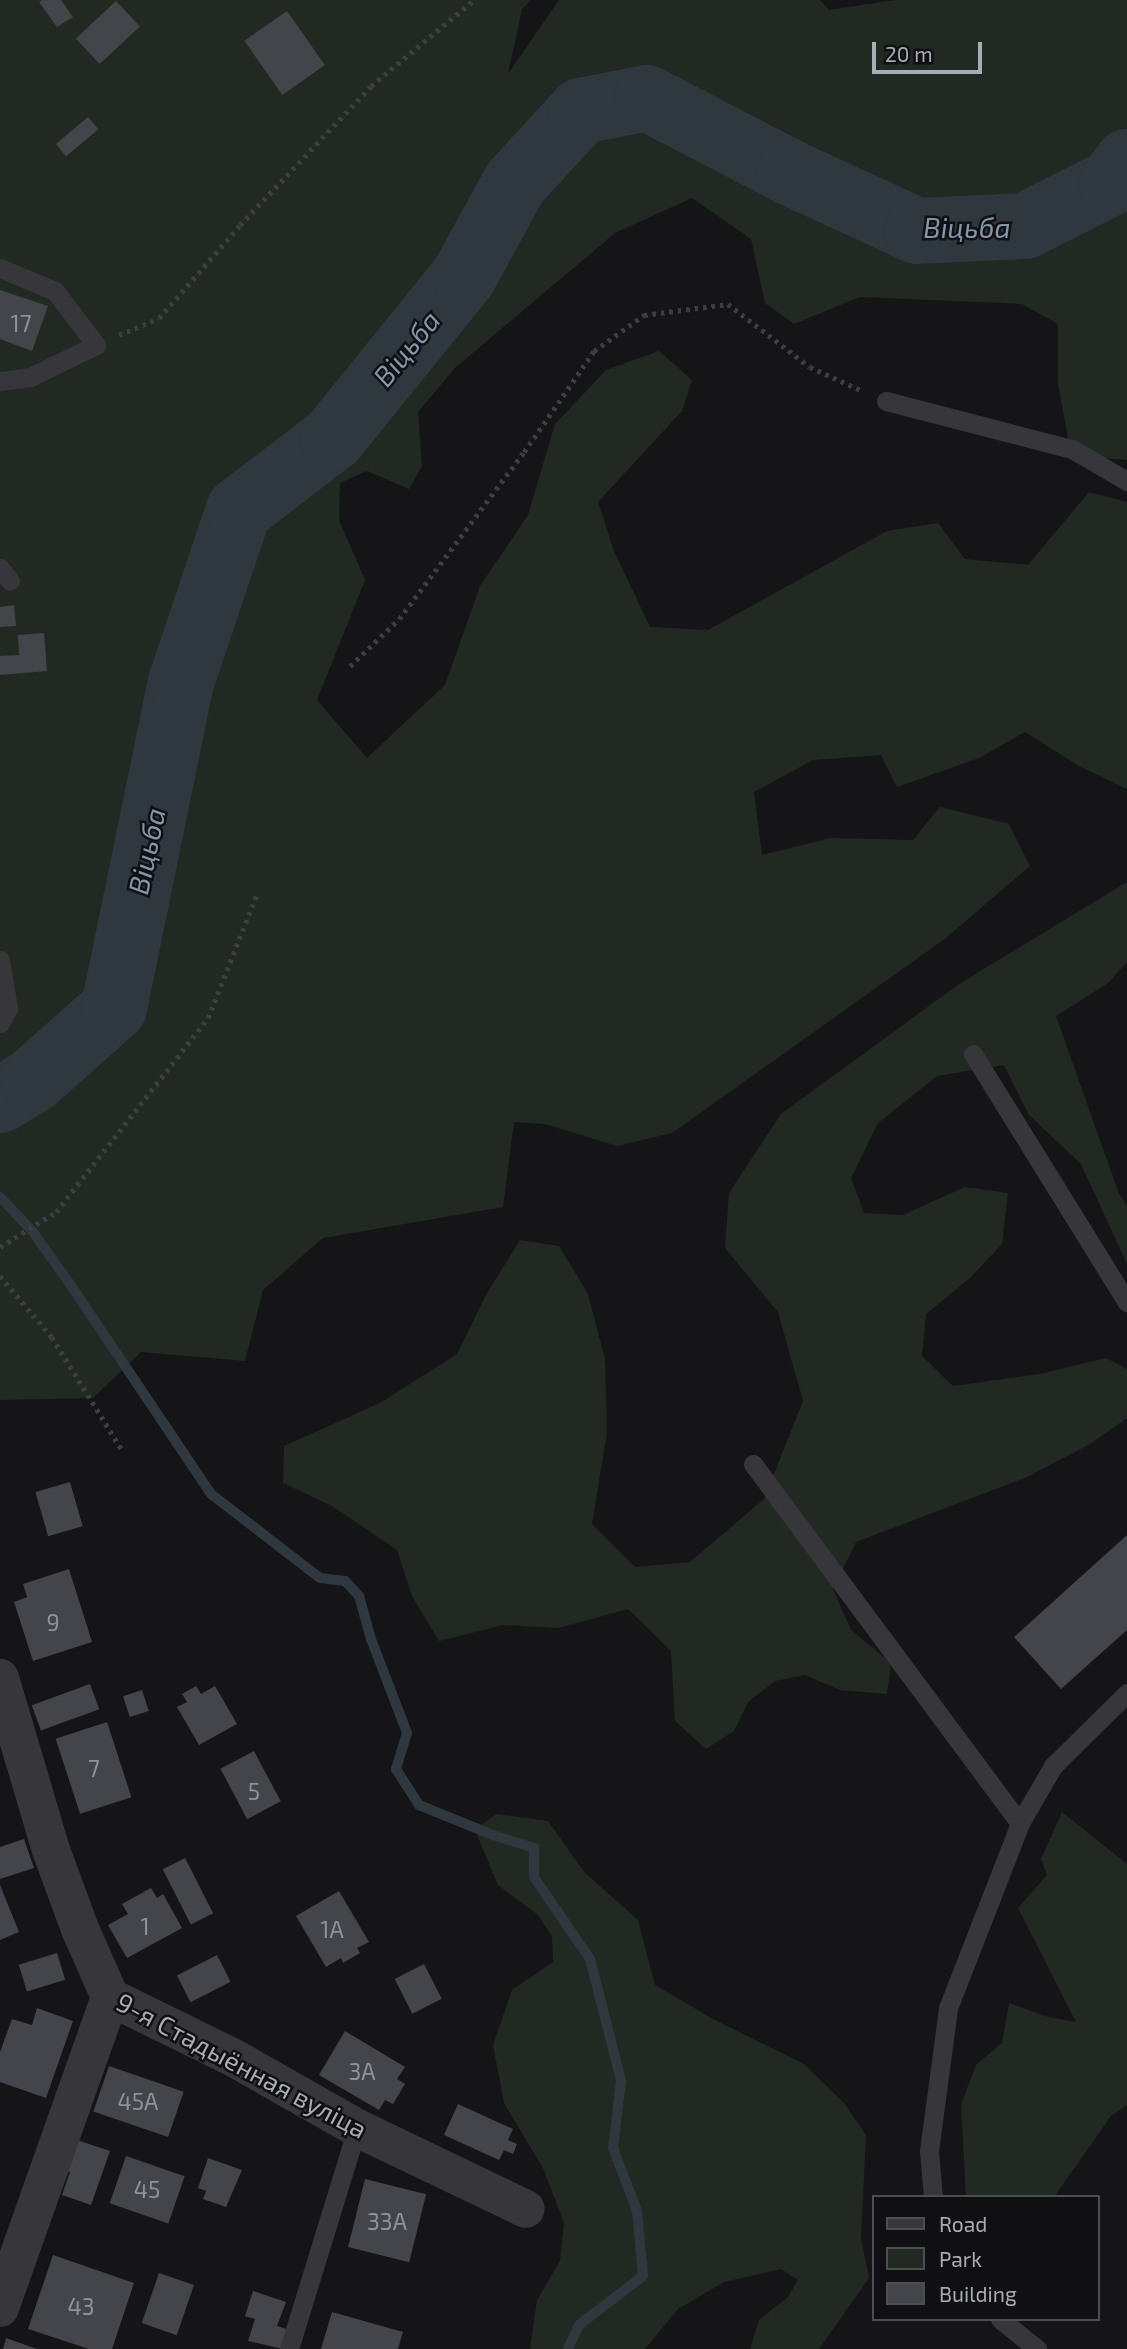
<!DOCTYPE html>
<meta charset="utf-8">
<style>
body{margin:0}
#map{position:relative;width:1127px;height:2349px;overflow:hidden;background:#151517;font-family:"Exo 2",sans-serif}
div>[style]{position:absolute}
.green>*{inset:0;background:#222923}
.stream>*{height:10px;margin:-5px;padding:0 5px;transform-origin:5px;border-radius:5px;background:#2f373f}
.river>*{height:66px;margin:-33px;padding:0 33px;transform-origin:33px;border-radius:33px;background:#2f373f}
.building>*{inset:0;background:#44454a;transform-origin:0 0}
.path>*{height:4.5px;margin-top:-2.25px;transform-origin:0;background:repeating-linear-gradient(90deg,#3d3e42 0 3.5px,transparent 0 8.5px)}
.service>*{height:19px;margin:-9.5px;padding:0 9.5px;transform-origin:9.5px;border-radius:9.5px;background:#37373b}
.minor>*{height:38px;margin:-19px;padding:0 19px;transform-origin:19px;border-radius:19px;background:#37373b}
span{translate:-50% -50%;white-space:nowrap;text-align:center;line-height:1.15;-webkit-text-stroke:5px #101012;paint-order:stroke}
.number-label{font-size:23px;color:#8f929b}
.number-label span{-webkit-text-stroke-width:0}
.street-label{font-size:26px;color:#a8acb6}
.water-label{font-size:28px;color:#8297ae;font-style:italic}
.legend{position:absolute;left:872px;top:2195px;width:228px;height:126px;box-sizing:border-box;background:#101012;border:2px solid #4d4e54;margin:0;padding:9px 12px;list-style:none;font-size:21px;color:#a8acb6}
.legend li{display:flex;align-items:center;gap:14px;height:35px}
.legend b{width:35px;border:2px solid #4d4e54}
.scale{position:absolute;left:872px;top:42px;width:110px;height:32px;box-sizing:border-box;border:4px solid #a8acb6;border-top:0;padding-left:9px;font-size:21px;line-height:24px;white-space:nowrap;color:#a8acb6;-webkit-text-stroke:5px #101012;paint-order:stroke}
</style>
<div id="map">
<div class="green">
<i style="clip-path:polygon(0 0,531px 0,522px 9px,508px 74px,559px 0,820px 0,829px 10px,895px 0,1127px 0,1127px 460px,1071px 455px,1058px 384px,1058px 324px,1022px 304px,860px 297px,794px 324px,765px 303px,751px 239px,692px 198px,615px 233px,455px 368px,418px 412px,422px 466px,409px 489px,367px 471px,340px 483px,339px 520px,365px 580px,317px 700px,367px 758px,445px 685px,480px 586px,528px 515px,555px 424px,606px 370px,659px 351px,692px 380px,682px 411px,598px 502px,614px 551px,650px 627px,708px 630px,887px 531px,938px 523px,965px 559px,1028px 565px,1089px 492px,1127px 502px,1127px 789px,1079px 766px,1025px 732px,979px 758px,897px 787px,881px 755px,813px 760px,754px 792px,762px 855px,831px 838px,913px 840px,940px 807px,1009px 824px,1030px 866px,946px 938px,672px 1133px,617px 1146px,545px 1124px,514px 1122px,503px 1207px,323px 1238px,263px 1290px,245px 1361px,141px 1352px,93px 1398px,0 1400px)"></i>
<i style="clip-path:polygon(1127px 882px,1127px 962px,1108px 983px,1056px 1016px,1119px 1194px,1127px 1206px,1127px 1264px,1081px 1164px,1029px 1115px,1004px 1065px,937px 1076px,878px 1123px,851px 1178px,864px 1213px,903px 1215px,965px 1187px,1008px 1193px,1002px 1244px,970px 1278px,926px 1314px,922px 1356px,953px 1386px,1040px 1374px,1106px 1358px,1127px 1369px,1127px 1418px,1090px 1444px,1027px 1477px,856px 1542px,833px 1589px,851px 1630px,891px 1663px,887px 1694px,840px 1690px,805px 1675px,775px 1681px,748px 1702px,734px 1731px,706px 1749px,675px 1721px,671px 1651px,628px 1609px,558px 1628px,503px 1625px,439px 1641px,412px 1596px,397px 1550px,332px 1506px,283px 1483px,284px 1446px,380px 1403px,457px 1354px,486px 1295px,520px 1240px,559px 1246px,588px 1294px,605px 1359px,607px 1433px,592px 1524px,635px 1567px,690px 1562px,764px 1499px,803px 1401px,778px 1312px,725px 1248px,729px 1193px,781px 1114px,959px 984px)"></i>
<i style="clip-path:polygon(1062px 1812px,1127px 1864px,1127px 2105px,1111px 2116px,1054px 2197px,966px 2197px,961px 2105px,976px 2065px,1002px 2043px,1009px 2003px,1048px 2017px,1076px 2022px,1018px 1908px,1047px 1875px,1041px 1859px)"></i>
<i style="clip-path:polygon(496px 1814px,548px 1821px,585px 1873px,638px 1920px,655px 1985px,713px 2019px,804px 2064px,844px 2103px,866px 2135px,861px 2238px,869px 2278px,819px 2349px,750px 2349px,759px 2320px,788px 2297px,798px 2280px,781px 2269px,724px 2282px,678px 2309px,645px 2349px,530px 2349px,537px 2300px,560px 2261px,564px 2223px,543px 2168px,504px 2103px,493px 2045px,512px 1990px,553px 1962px,552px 1936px,537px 1914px,498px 1885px,475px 1830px)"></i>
</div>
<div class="stream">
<i style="left:0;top:1197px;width:48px;rotate:46.7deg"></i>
<i style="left:33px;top:1232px;width:64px;rotate:54.6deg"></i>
<i style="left:70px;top:1284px;width:253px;rotate:56.1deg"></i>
<i style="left:211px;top:1494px;width:138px;rotate:37.6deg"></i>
<i style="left:320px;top:1578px;width:25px;rotate:7deg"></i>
<i style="left:345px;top:1581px;width:21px;rotate:47deg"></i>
<i style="left:359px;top:1596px;width:45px;rotate:74.4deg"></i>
<i style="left:371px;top:1639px;width:101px;rotate:69deg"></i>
<i style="left:407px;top:1733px;width:38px;rotate:107deg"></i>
<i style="left:396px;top:1769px;width:43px;rotate:57.4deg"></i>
<i style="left:419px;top:1805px;width:80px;rotate:22.1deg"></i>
<i style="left:493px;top:1835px;width:43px;rotate:17.6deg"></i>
<i style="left:534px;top:1848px;width:29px;rotate:90deg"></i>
<i style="left:534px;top:1877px;width:99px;rotate:55.7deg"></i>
<i style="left:590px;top:1959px;width:126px;rotate:75.7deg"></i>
<i style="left:621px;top:2081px;width:67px;rotate:96.8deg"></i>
<i style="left:613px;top:2148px;width:67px;rotate:69.1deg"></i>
<i style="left:637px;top:2211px;width:65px;rotate:84.7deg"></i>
<i style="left:643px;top:2276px;width:81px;rotate:142.6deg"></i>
<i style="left:579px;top:2325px;width:26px;rotate:115deg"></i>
</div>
<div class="river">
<i style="left:0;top:1100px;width:39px;rotate:-31deg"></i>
<i style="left:33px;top:1080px;width:108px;rotate:-41.6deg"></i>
<i style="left:114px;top:1008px;width:333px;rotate:-78.4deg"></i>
<i style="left:181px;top:682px;width:182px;rotate:-71.4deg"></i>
<i style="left:239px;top:510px;width:118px;rotate:-37.5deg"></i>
<i style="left:333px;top:438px;width:208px;rotate:-51deg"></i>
<i style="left:464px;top:276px;width:106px;rotate:-61.3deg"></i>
<i style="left:515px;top:183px;width:98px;rotate:-47.5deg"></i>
<i style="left:581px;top:111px;width:67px;rotate:-11.1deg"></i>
<i style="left:647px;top:98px;width:160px;rotate:27.5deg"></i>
<i style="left:789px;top:172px;width:141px;rotate:24.7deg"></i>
<i style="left:917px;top:231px;width:108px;rotate:-2.7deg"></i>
<i style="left:1025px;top:226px;width:97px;rotate:-26.8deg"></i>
<i style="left:1112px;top:182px;width:25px;rotate:-53deg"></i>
</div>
<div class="building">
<i style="clip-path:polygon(42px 0,61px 0,73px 17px,57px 27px,39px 2px)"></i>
<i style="left:116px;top:1px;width:35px;height:55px;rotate:47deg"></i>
<i style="left:287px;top:11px;width:66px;height:52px;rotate:55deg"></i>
<i style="left:88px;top:117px;width:16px;height:42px;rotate:50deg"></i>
<i style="clip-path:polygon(0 290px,48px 306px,32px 351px,0 339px)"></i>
<i style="clip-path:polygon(14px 605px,16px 626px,0 627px,0 607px)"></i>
<i style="clip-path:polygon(44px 633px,47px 671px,0 675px,0 656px,19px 655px,18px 635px)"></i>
<i style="left:70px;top:1482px;width:46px;height:36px;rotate:74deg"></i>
<i style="clip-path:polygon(1127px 1535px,1127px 1630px,1061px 1689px,1014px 1637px)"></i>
<i style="clip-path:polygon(69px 1569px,92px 1642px,33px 1661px,14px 1602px,27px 1597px,23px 1584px)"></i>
<i style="left:90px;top:1684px;width:27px;height:62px;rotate:70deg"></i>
<i style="clip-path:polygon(196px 1686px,201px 1694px,215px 1686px,237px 1724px,199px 1745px,177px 1707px,187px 1702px,182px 1694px)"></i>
<i style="left:142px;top:1690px;width:22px;height:20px;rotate:72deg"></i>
<i style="left:107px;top:1722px;width:79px;height:54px;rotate:72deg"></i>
<i style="left:254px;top:1751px;width:57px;height:38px;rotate:62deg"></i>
<i style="clip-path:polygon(24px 1839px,34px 1868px,0 1879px,0 1847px)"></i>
<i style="left:185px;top:1858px;width:62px;height:25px;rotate:63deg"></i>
<i style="clip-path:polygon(0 1885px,19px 1932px,0 1940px)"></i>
<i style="clip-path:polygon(151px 1888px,157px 1898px,163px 1894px,182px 1928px,127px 1958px,108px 1925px,128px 1914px,122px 1904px)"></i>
<i style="clip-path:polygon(339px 1891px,369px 1942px,357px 1948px,360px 1953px,343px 1963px,341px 1958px,326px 1967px,296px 1916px)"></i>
<i style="left:57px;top:1953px;width:28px;height:40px;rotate:73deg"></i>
<i style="left:217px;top:1955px;width:30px;height:45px;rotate:63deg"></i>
<i style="left:424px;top:1964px;width:39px;height:33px;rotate:63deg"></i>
<i style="clip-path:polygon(37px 2008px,73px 2021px,46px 2098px,0 2082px,0 2052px,12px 2019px,32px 2025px)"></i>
<i style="clip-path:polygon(345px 2031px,405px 2067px,397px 2079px,405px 2084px,393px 2104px,385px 2100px,379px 2110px,319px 2075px)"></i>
<i style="left:109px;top:2066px;width:79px;height:48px;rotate:19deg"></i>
<i style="clip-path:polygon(458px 2104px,513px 2129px,508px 2140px,517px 2144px,513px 2154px,504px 2150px,499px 2160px,444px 2135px)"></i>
<i style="clip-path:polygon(68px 2137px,110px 2151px,91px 2205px,62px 2195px,70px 2172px,58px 2168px)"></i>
<i style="left:126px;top:2156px;width:62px;height:50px;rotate:19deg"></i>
<i style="clip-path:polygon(208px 2158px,242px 2170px,226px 2207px,203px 2199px,206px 2191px,198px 2188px)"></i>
<i style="left:365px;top:2179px;width:63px;height:70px;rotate:14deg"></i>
<i style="clip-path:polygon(53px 2255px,134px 2283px,112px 2349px,89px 2349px,28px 2329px)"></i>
<i style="left:159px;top:2273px;width:37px;height:53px;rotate:19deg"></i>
<i style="clip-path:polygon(253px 2291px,286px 2302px,277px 2326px,290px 2330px,283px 2349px,248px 2341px,255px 2319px,245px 2316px)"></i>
<i style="clip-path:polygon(332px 2312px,403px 2332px,398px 2349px,321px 2349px)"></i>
<i style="clip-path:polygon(6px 2338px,37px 2349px,3px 2349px)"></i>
</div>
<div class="path">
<i style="left:119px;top:335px;width:43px;rotate:-23deg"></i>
<i style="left:159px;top:318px;width:123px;rotate:-48.9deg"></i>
<i style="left:240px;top:225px;width:191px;rotate:-46.7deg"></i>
<i style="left:371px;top:86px;width:134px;rotate:-39.9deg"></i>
<i style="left:350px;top:666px;width:68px;rotate:-43.8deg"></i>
<i style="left:399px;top:619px;width:209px;rotate:-53.2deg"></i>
<i style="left:524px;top:452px;width:123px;rotate:-55.3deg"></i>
<i style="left:594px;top:351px;width:62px;rotate:-35.8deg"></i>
<i style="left:644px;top:315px;width:85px;rotate:-7.5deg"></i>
<i style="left:728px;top:304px;width:103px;rotate:37.5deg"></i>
<i style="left:810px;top:367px;width:58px;rotate:24.4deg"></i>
<i style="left:0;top:1247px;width:66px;rotate:-32deg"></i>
<i style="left:56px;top:1212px;width:246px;rotate:-51.9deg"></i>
<i style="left:208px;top:1018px;width:136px;rotate:-68.5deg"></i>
<i style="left:0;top:1276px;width:80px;rotate:49.6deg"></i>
<i style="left:52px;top:1337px;width:133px;rotate:58.2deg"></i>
</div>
<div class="service">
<i style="left:0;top:268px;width:60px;rotate:22.7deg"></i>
<i style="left:55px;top:291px;width:68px;rotate:52.8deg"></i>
<i style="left:96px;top:345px;width:73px;rotate:154.1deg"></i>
<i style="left:30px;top:377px;width:30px;rotate:172deg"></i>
<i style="left:886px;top:401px;width:192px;rotate:14.5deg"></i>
<i style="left:1072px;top:449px;width:64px;rotate:30.2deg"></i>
<i style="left:0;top:568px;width:16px;rotate:52deg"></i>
<i style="left:0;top:960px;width:49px;rotate:80.5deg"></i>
<i style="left:8px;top:1008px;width:17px;rotate:118deg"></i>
<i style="left:973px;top:1054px;width:292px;rotate:58.2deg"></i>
<i style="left:753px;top:1464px;width:447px;rotate:53.4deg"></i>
<i style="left:933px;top:2197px;width:46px;rotate:-95deg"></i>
<i style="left:929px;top:2151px;width:144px;rotate:-82.4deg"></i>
<i style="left:948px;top:2008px;width:199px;rotate:-68.7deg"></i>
<i style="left:1020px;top:1823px;width:66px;rotate:-59.9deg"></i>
<i style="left:1053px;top:1766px;width:104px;rotate:-44.6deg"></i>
<i style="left:1000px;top:2319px;width:48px;rotate:39deg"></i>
<i style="left:289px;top:2349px;width:231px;rotate:-72.9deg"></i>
</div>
<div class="minor">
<i style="left:0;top:1678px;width:179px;rotate:73.5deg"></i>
<i style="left:51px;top:1850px;width:84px;rotate:69.8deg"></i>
<i style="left:80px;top:1929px;width:74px;rotate:66.2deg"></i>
<i style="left:110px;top:1997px;width:140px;rotate:26.2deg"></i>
<i style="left:236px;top:2059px;width:139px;rotate:29.7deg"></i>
<i style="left:357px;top:2128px;width:187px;rotate:25.6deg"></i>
<i style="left:0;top:2308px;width:330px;rotate:-70.5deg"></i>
</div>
<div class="number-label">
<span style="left:21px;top:323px">17</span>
<span style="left:53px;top:1622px">9</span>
<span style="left:94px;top:1768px">7</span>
<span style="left:254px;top:1791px">5</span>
<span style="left:145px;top:1926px">1</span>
<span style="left:332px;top:1929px">1А</span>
<span style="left:362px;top:2071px">3А</span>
<span style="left:138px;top:2101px">45А</span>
<span style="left:147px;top:2189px">45</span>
<span style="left:387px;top:2221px">33А</span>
<span style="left:81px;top:2306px">43</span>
</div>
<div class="street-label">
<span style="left:242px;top:2065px;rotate:28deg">9-я Стадыённая вуліца</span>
</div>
<div class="water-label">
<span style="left:967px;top:227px">Віцьба</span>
<span style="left:406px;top:348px;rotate:-51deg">Віцьба</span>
<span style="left:146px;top:851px;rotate:-78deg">Віцьба</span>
</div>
<ul class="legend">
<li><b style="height:9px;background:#37373b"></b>Road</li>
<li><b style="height:19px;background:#222923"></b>Park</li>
<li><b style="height:19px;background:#44454a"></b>Building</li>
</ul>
<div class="scale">20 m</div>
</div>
